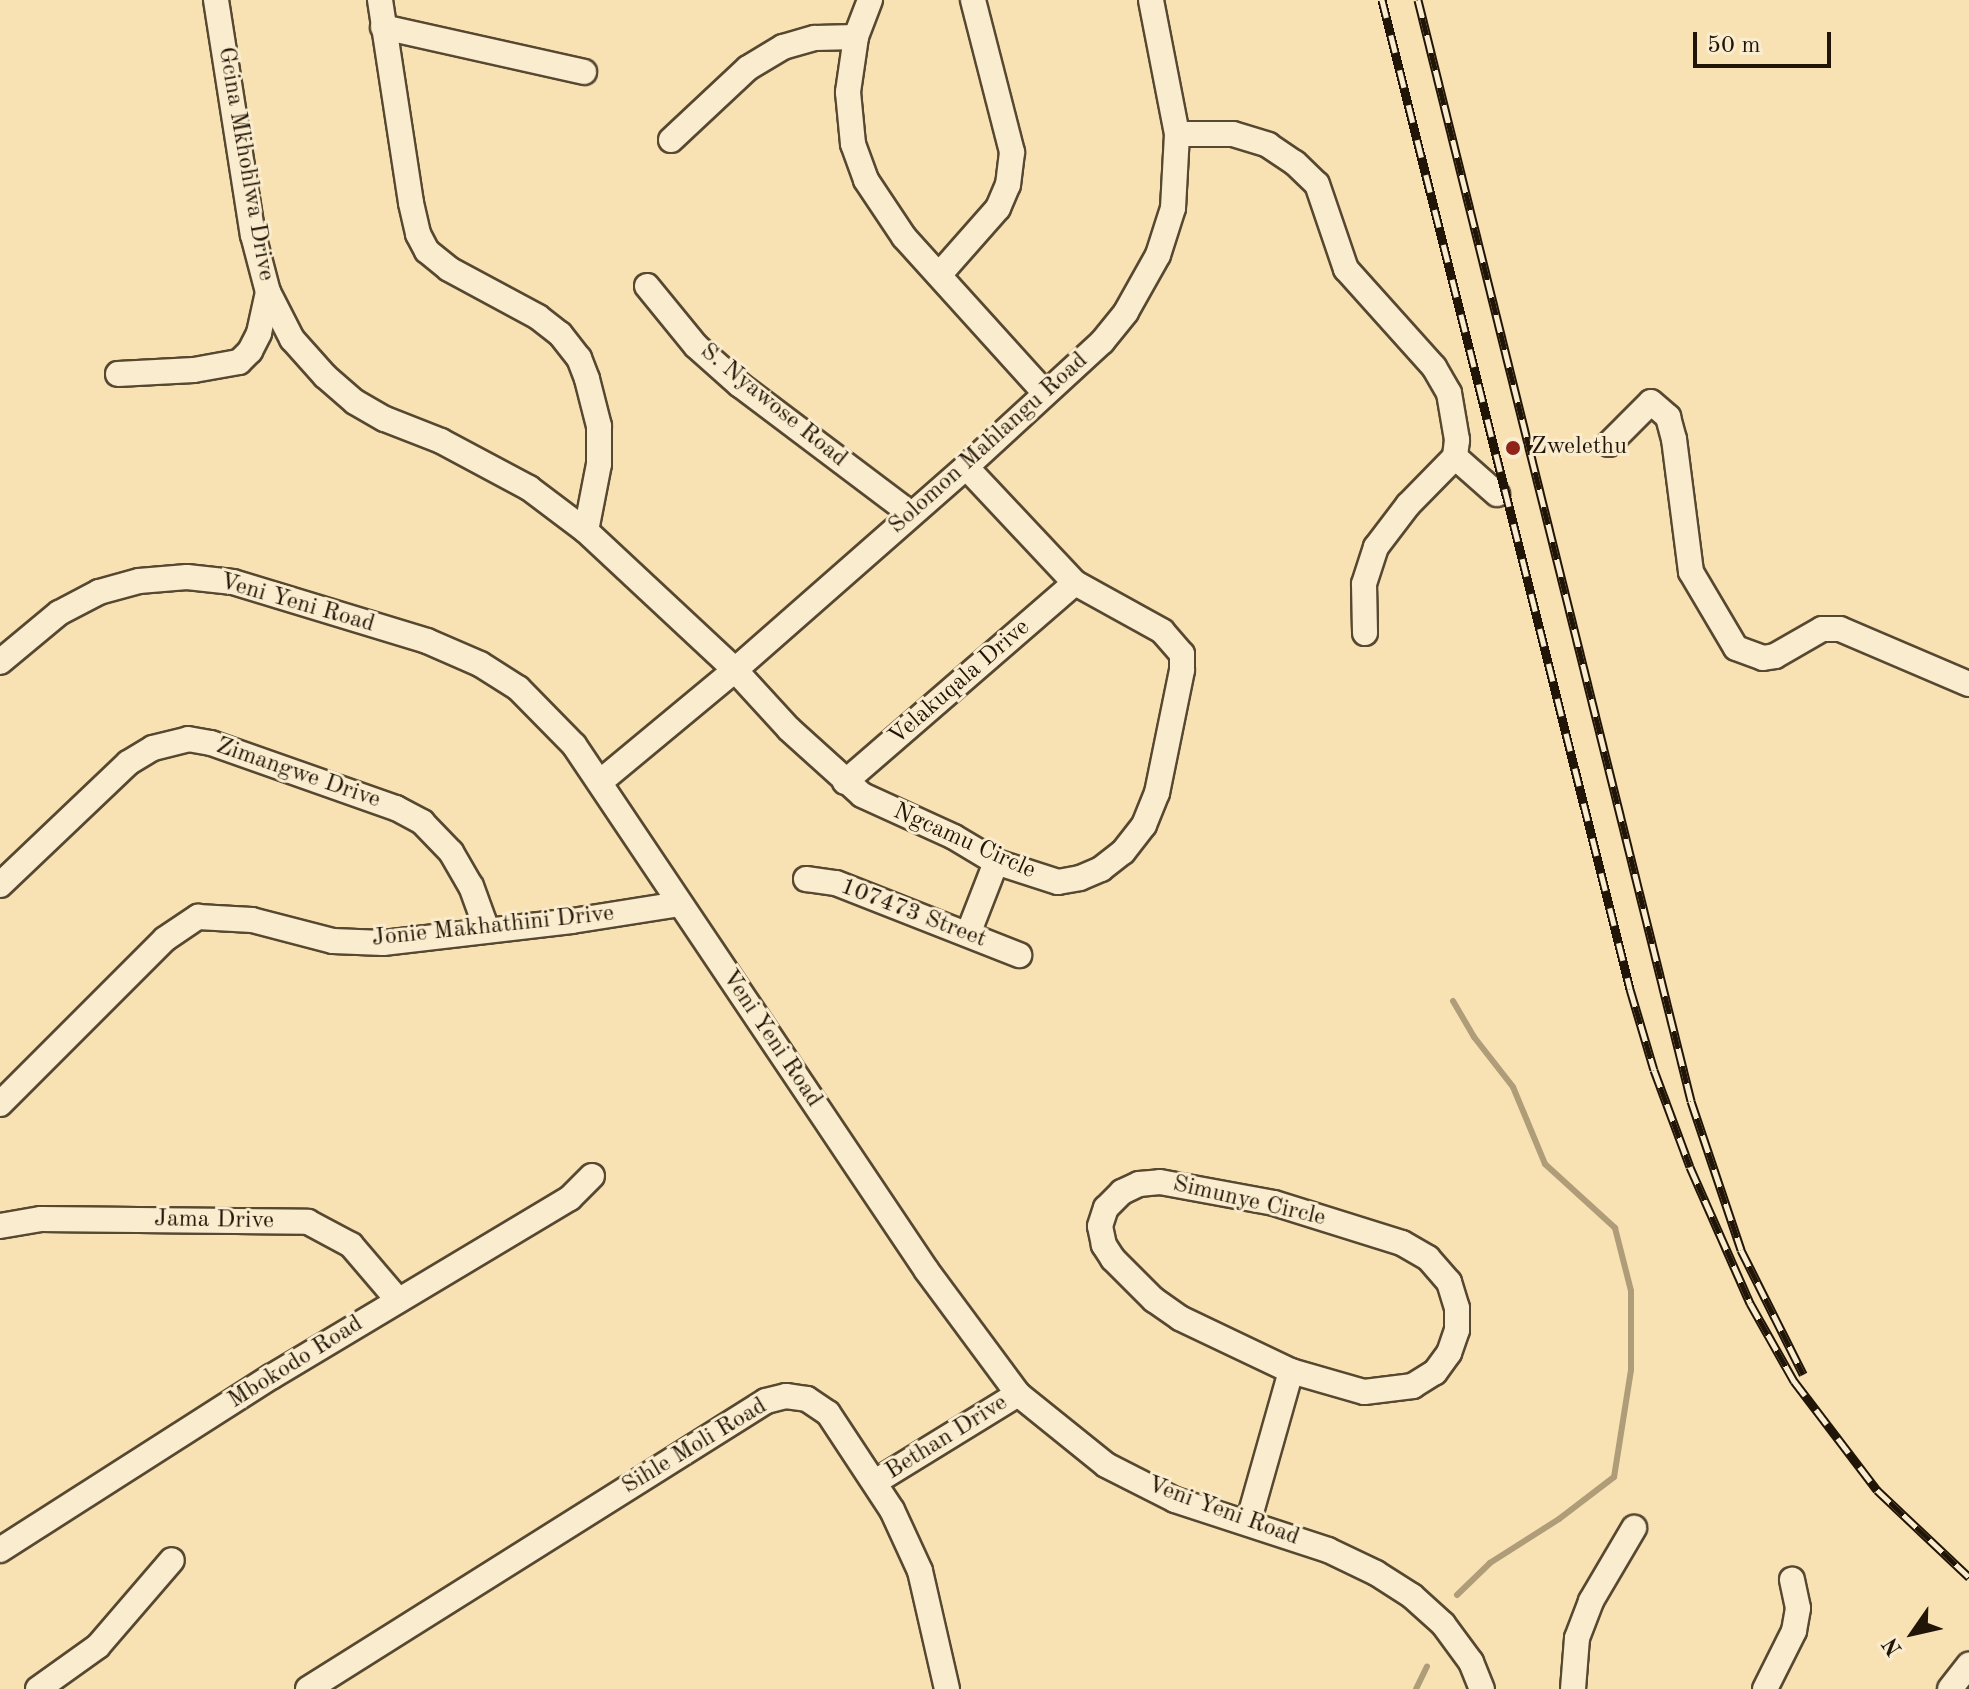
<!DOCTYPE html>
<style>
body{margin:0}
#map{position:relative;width:1969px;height:1689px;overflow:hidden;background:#f8e1b3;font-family:"Old Standard TT",serif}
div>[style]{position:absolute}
.stream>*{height:6px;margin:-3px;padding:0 3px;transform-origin:3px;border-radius:3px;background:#af9c78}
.roads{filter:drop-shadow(2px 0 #564831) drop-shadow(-2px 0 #564831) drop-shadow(0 2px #564831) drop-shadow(0 -2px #564831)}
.minor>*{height:24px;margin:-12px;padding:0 12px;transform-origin:12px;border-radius:12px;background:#faecce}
.rail>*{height:9px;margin-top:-4.5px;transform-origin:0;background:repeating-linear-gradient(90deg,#faecce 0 18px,#201506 0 36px);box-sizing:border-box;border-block:2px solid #201506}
.dots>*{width:22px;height:22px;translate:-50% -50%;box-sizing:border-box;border:4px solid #faecce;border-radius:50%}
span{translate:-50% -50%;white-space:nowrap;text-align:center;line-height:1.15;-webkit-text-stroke:6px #faecce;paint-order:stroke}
.street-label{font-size:24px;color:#201506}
.poi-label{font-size:24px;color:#201506}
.left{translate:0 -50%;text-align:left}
.north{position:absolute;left:1873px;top:1593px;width:80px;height:80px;-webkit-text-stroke:6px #faecce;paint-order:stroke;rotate:236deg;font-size:22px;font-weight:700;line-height:32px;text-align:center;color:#201506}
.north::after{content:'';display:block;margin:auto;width:28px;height:36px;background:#201506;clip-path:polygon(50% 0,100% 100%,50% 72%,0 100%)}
.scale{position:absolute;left:1693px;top:32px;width:138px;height:36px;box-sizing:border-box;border:4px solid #201506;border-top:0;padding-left:10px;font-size:24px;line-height:28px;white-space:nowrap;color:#201506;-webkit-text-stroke:6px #faecce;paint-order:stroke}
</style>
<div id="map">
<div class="stream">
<i style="left:1453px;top:1001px;width:42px;rotate:59.7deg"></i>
<i style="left:1474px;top:1037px;width:63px;rotate:52deg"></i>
<i style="left:1513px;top:1087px;width:83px;rotate:67.4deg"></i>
<i style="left:1545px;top:1164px;width:95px;rotate:42.4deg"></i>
<i style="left:1615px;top:1228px;width:65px;rotate:75.7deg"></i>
<i style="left:1631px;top:1291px;width:79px;rotate:90deg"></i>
<i style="left:1631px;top:1370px;width:108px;rotate:99deg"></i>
<i style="left:1614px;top:1477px;width:69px;rotate:142.6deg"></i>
<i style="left:1559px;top:1519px;width:82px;rotate:147.5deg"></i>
<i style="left:1490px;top:1563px;width:46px;rotate:135.9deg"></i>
<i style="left:1416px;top:1689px;width:25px;rotate:-64deg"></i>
</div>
<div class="roads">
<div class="minor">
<i style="left:216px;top:0;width:238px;rotate:81.1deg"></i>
<i style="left:253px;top:235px;width:59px;rotate:75.3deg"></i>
<i style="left:268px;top:292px;width:53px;rotate:62.9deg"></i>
<i style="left:292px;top:339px;width:50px;rotate:48.3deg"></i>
<i style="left:325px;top:376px;width:40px;rotate:41deg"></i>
<i style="left:355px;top:402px;width:34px;rotate:30deg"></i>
<i style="left:385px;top:419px;width:60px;rotate:21.4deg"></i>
<i style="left:441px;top:441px;width:100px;rotate:28.1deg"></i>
<i style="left:529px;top:488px;width:71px;rotate:37deg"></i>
<i style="left:586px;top:531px;width:204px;rotate:43deg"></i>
<i style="left:735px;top:670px;width:80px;rotate:47.5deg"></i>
<i style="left:789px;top:729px;width:98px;rotate:42.1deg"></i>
<i style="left:862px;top:795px;width:101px;rotate:24.5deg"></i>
<i style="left:954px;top:837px;width:49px;rotate:30.8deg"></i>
<i style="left:996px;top:862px;width:65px;rotate:17.9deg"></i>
<i style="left:1058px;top:882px;width:22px;rotate:-10deg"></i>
<i style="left:1080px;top:878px;width:23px;rotate:-23deg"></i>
<i style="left:1101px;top:869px;width:28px;rotate:-38deg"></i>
<i style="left:1123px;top:852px;width:34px;rotate:-52deg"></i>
<i style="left:1144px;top:825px;width:35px;rotate:-68deg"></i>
<i style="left:1157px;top:793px;width:126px;rotate:-78.5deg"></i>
<i style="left:1182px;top:670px;width:16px;rotate:-90deg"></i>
<i style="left:1182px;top:654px;width:30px;rotate:-131deg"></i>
<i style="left:1162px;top:631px;width:99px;rotate:-151.1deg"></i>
<i style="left:1075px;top:583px;width:159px;rotate:-133.2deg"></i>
<i style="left:380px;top:0;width:205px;rotate:81.3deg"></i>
<i style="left:411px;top:203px;width:32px;rotate:77deg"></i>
<i style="left:418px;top:234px;width:19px;rotate:62deg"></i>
<i style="left:427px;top:251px;width:28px;rotate:39deg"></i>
<i style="left:449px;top:269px;width:101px;rotate:28.3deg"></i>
<i style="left:538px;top:317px;width:28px;rotate:38deg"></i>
<i style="left:560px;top:334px;width:31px;rotate:52deg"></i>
<i style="left:579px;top:358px;width:22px;rotate:69deg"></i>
<i style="left:587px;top:379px;width:49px;rotate:75.7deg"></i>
<i style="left:599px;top:426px;width:38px;rotate:90deg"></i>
<i style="left:599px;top:464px;width:68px;rotate:101deg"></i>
<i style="left:870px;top:0;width:40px;rotate:111deg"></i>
<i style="left:856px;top:37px;width:56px;rotate:98.3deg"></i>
<i style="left:848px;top:92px;width:52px;rotate:84.5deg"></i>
<i style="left:853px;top:144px;width:38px;rotate:70deg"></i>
<i style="left:866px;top:180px;width:69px;rotate:56.3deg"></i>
<i style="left:904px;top:237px;width:210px;rotate:47.9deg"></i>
<i style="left:383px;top:27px;width:206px;rotate:12.6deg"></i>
<i style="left:1177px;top:134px;width:56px"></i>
<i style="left:1233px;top:134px;width:37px;rotate:17deg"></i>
<i style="left:1268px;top:145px;width:32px;rotate:34deg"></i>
<i style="left:1295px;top:163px;width:30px;rotate:44deg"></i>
<i style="left:1317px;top:184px;width:90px;rotate:71.2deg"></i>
<i style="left:1346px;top:269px;width:132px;rotate:48.1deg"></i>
<i style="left:1434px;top:367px;width:30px;rotate:60deg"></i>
<i style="left:1449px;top:393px;width:48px;rotate:80.3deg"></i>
<i style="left:1457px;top:440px;width:17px;rotate:97deg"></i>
<i style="left:1455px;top:457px;width:67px;rotate:134.4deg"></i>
<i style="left:1408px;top:505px;width:53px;rotate:127.3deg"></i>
<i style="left:1376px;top:547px;width:39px;rotate:108deg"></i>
<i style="left:1364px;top:584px;width:49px;rotate:88.8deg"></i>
<i style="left:671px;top:140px;width:105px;rotate:-43.1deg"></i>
<i style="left:748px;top:68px;width:41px;rotate:-31deg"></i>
<i style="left:783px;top:47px;width:33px;rotate:-16deg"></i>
<i style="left:815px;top:38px;width:41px;rotate:-1.4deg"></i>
<i style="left:939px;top:275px;width:89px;rotate:-48.6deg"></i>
<i style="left:998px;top:208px;width:25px;rotate:-67deg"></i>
<i style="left:1008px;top:185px;width:33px;rotate:-83deg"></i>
<i style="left:1012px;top:152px;width:157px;rotate:-104.4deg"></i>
<i style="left:647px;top:286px;width:77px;rotate:50.8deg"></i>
<i style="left:696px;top:346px;width:59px;rotate:41.6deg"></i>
<i style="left:740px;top:385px;width:214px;rotate:37deg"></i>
<i style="left:118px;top:374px;width:76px;rotate:-3deg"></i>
<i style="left:194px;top:370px;width:46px;rotate:-10.1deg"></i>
<i style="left:239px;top:362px;width:16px;rotate:-45deg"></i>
<i style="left:250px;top:351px;width:20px;rotate:-63deg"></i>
<i style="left:259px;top:333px;width:42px;rotate:-77.6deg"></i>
<i style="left:1609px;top:444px;width:59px;rotate:-45deg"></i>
<i style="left:1651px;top:402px;width:23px;rotate:41deg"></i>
<i style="left:1668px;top:417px;width:23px;rotate:75deg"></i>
<i style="left:1674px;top:439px;width:134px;rotate:82.7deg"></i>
<i style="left:1691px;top:572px;width:88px;rotate:59.4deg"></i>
<i style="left:1736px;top:648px;width:29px;rotate:20deg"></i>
<i style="left:1763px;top:658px;width:12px;rotate:-9deg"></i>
<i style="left:1775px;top:656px;width:54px;rotate:-29.9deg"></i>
<i style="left:1822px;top:629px;width:18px"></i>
<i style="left:1840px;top:629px;width:140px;rotate:23.1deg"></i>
<i style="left:1455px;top:457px;width:56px;rotate:41.4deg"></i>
<i style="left:0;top:662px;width:77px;rotate:-39.7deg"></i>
<i style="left:59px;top:613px;width:45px;rotate:-27.7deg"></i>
<i style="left:99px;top:592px;width:41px;rotate:-15.4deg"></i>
<i style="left:139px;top:581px;width:48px;rotate:-4.8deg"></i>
<i style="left:187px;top:577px;width:46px;rotate:6.2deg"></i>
<i style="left:233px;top:582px;width:203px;rotate:16.9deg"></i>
<i style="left:427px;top:641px;width:58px;rotate:23.5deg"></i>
<i style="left:480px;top:664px;width:45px;rotate:32.3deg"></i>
<i style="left:518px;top:688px;width:80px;rotate:45.5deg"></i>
<i style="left:574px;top:745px;width:633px;rotate:56.13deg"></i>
<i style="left:927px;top:1271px;width:153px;rotate:53.5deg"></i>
<i style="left:1018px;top:1394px;width:113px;rotate:38.9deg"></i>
<i style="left:1106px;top:1465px;width:77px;rotate:26.9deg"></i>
<i style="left:1175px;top:1500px;width:161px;rotate:18.1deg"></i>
<i style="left:1328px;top:1550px;width:53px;rotate:25.6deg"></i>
<i style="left:1376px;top:1573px;width:43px;rotate:32.6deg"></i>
<i style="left:1412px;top:1596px;width:42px;rotate:42.1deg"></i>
<i style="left:1443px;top:1624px;width:47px;rotate:53.6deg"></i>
<i style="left:1471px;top:1662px;width:29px;rotate:68deg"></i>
<i style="left:600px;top:782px;width:175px;rotate:-39.7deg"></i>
<i style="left:735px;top:670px;width:308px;rotate:-41.3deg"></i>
<i style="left:966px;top:467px;width:185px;rotate:-42.6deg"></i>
<i style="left:1102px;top:342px;width:38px;rotate:-51deg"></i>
<i style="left:1126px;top:312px;width:65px;rotate:-60.7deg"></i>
<i style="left:1158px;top:255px;width:49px;rotate:-72.3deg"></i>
<i style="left:1173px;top:208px;width:74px;rotate:-86.9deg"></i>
<i style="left:1177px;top:134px;width:136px;rotate:-101deg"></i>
<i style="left:845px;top:782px;width:304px;rotate:-40.9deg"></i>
<i style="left:806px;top:879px;width:30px;rotate:8deg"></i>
<i style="left:836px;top:883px;width:197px;rotate:21.5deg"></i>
<i style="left:0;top:885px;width:177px;rotate:-43.6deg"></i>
<i style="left:128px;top:763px;width:29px;rotate:-31deg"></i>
<i style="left:153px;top:748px;width:36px;rotate:-14deg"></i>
<i style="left:188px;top:739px;width:23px;rotate:10deg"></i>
<i style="left:211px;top:743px;width:196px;rotate:19.4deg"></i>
<i style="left:396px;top:808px;width:30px;rotate:28deg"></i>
<i style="left:422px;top:822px;width:42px;rotate:46deg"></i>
<i style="left:451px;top:852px;width:39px;rotate:60deg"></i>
<i style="left:471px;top:886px;width:47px;rotate:70deg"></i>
<i style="left:968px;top:934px;width:77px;rotate:-68.7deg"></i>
<i style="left:0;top:1104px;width:233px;rotate:-45deg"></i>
<i style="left:165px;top:939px;width:40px;rotate:-34deg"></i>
<i style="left:198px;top:917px;width:54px;rotate:3.2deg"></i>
<i style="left:252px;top:920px;width:84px;rotate:14.5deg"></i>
<i style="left:333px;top:941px;width:50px;rotate:2.3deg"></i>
<i style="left:383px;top:943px;width:190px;rotate:-6.6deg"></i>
<i style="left:572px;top:921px;width:108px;rotate:-9deg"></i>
<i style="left:1160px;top:1182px;width:116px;rotate:10.4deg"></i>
<i style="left:1274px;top:1203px;width:134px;rotate:17.4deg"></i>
<i style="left:1402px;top:1243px;width:30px;rotate:30deg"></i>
<i style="left:1428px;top:1258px;width:32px;rotate:49deg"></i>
<i style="left:1449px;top:1282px;width:27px;rotate:73deg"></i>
<i style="left:1457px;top:1308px;width:22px;rotate:90deg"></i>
<i style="left:1457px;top:1330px;width:24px;rotate:109deg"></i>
<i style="left:1449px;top:1353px;width:24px;rotate:126deg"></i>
<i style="left:1435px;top:1372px;width:26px;rotate:148deg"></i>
<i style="left:1413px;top:1386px;width:49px;rotate:173deg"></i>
<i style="left:1364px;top:1392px;width:76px;rotate:-164deg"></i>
<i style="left:1291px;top:1371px;width:123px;rotate:-154.5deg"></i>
<i style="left:1180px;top:1318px;width:32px;rotate:-145deg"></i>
<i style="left:1154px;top:1300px;width:58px;rotate:-135deg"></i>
<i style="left:1113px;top:1259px;width:17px;rotate:-123deg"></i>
<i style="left:1104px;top:1245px;width:19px;rotate:-102deg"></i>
<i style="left:1100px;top:1226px;width:19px;rotate:-72deg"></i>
<i style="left:1106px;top:1208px;width:23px;rotate:-45deg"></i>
<i style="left:1122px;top:1192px;width:19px;rotate:-25deg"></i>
<i style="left:1139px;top:1184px;width:21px;rotate:-5deg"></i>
<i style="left:0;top:1226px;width:42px;rotate:-9.7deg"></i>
<i style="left:41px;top:1219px;width:267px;rotate:0.6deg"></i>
<i style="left:308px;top:1222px;width:49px;rotate:28.1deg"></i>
<i style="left:351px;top:1245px;width:72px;rotate:49.5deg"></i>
<i style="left:875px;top:1482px;width:168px;rotate:-31.6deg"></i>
<i style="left:1248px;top:1523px;width:158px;rotate:-74.2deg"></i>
<i style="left:0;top:1550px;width:322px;rotate:-32.6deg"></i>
<i style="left:271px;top:1377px;width:348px;rotate:-30.9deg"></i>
<i style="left:570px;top:1198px;width:31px;rotate:-45deg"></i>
<i style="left:38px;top:1689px;width:74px;rotate:-35.6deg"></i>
<i style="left:98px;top:1646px;width:113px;rotate:-49.3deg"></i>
<i style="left:308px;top:1689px;width:541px;rotate:-32.16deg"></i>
<i style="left:766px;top:1401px;width:21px;rotate:-14deg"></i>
<i style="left:786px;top:1396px;width:21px;rotate:8deg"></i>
<i style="left:807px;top:1399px;width:25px;rotate:34deg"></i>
<i style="left:828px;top:1413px;width:116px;rotate:56.6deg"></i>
<i style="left:892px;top:1510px;width:67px;rotate:65.3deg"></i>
<i style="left:920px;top:1571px;width:121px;rotate:77.1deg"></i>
<i style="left:1573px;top:1689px;width:51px;rotate:-85.5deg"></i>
<i style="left:1577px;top:1638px;width:40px;rotate:-69deg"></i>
<i style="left:1591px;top:1601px;width:85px;rotate:-59.5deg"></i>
<i style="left:1765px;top:1689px;width:65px;rotate:-63.4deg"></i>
<i style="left:1794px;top:1631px;width:23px;rotate:-80deg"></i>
<i style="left:1798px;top:1608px;width:29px;rotate:-102deg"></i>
<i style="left:1950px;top:1689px;width:31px;rotate:-52deg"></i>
</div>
</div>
<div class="rail">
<i style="left:1382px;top:0;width:1020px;rotate:75.92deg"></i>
<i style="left:1630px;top:989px;width:84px;rotate:73.5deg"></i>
<i style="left:1654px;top:1070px;width:103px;rotate:69.6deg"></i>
<i style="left:1690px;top:1167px;width:149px;rotate:66.2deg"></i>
<i style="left:1750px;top:1303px;width:90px;rotate:60.6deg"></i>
<i style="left:1794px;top:1381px;width:137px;rotate:52.7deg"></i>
<i style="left:1877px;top:1490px;width:127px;rotate:43.4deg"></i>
<i style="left:1418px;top:0;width:1134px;rotate:76.07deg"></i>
<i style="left:1691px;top:1101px;width:157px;rotate:71.4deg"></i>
<i style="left:1741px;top:1250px;width:139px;rotate:63.4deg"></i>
</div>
<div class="dots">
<i style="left:1513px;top:448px;background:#8f2418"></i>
</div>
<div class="street-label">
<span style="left:245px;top:164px;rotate:80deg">Gcina Mkhohlwa Drive</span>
<span style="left:773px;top:406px;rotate:39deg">S. Nyawose Road</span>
<span style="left:989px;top:444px;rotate:-42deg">Solomon Mahlangu Road</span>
<span style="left:297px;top:604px;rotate:16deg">Veni Yeni Road</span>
<span style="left:960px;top:683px;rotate:-41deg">Velakuqala Drive</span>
<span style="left:298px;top:774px;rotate:19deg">Zimangwe Drive</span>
<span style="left:964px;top:842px;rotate:24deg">Ngcamu Circle</span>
<span style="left:913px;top:914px;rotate:21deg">107473 Street</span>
<span style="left:493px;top:927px;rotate:-6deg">Jonie Makhathini Drive</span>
<span style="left:771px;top:1039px;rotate:56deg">Veni Yeni Road</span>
<span style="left:1249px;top:1202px;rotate:13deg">Simunye Circle</span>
<span style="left:214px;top:1221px;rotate:1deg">Jama Drive</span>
<span style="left:296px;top:1363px;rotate:-32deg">Mbokodo Road</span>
<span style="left:947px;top:1438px;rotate:-32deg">Bethan Drive</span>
<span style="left:695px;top:1447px;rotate:-31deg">Sihle Moli Road</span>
<span style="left:1223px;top:1512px;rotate:20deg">Veni Yeni Road</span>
</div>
<div class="poi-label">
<span class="left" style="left:1531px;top:448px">Zwelethu</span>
</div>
<div class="north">N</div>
<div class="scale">50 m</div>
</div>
